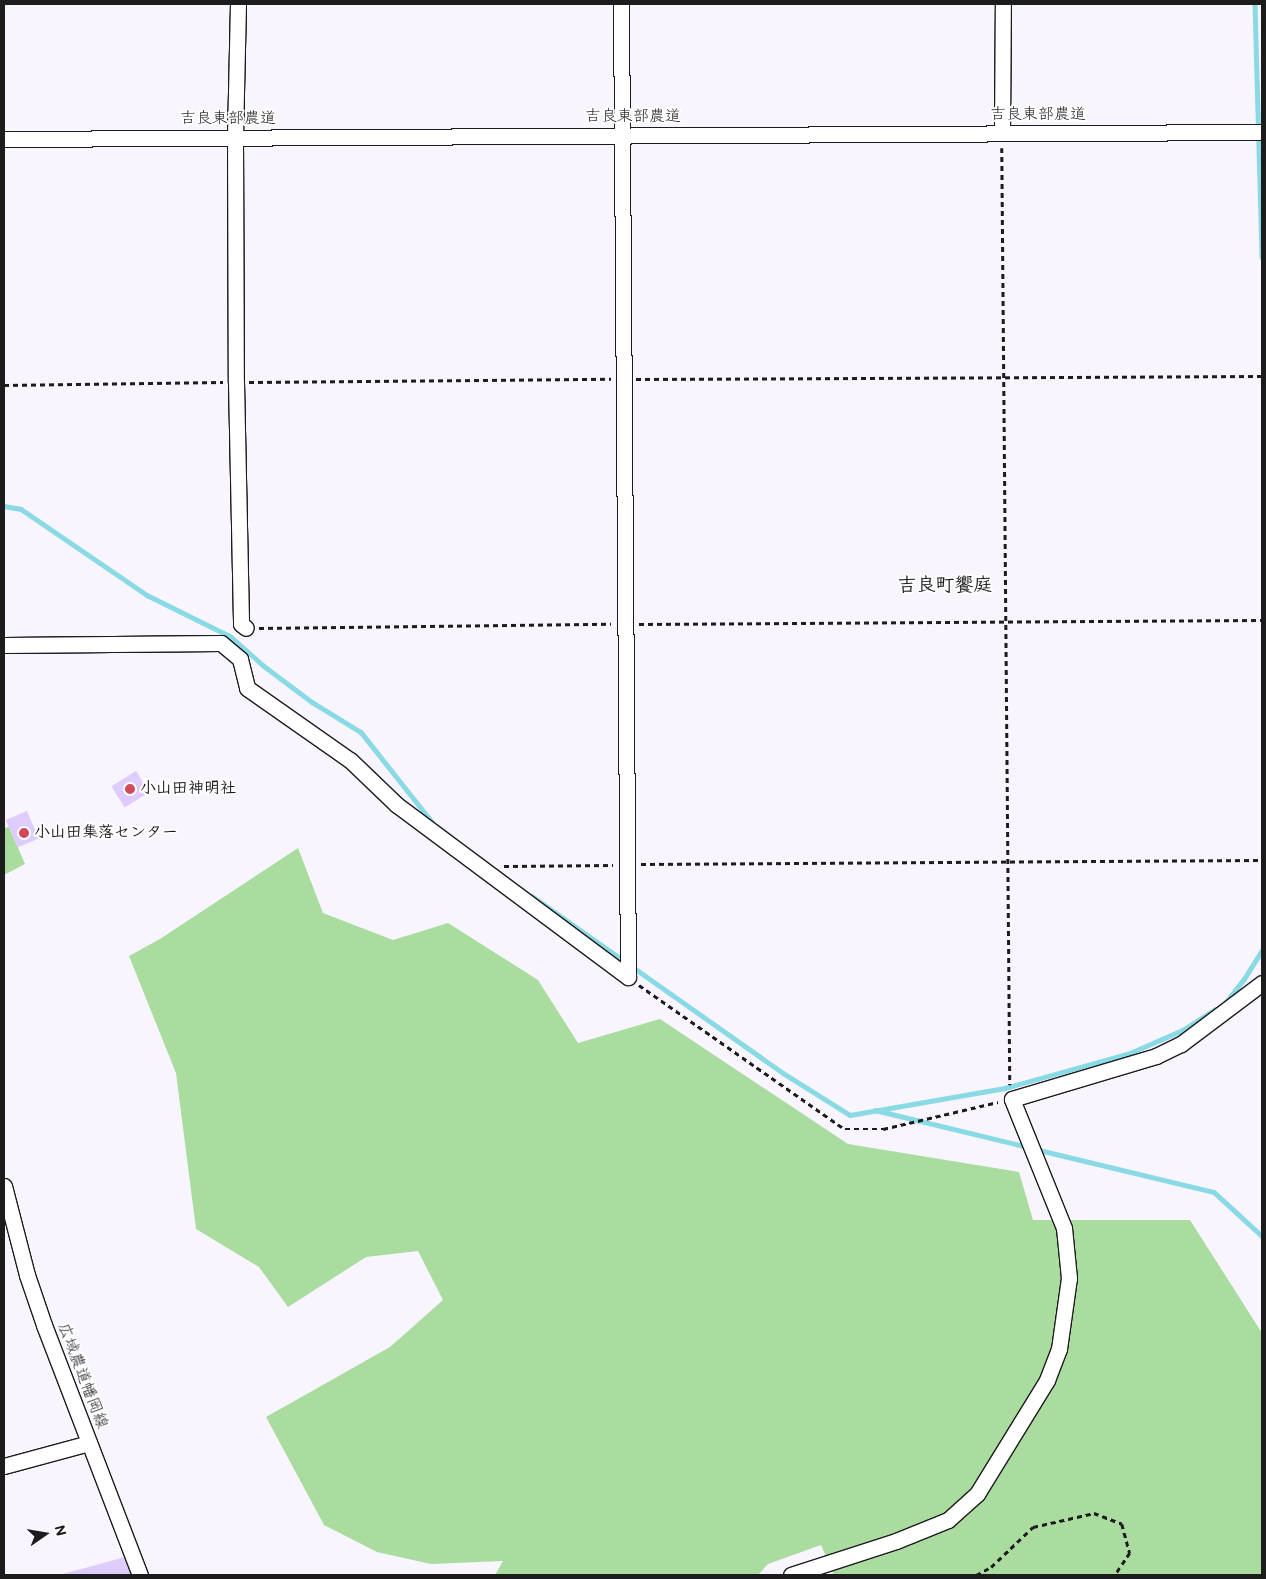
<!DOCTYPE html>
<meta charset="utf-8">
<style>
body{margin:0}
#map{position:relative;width:1266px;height:1579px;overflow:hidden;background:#f8f5ff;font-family:"Balsamiq Sans","Klee One",sans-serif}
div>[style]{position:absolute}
.green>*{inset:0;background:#a9dc9e}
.stream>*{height:4.5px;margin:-2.25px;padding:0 2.25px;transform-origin:2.25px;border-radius:2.25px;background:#8adae5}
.building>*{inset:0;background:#deccfd;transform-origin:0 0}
.path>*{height:2.5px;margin-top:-1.25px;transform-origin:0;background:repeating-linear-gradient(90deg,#1c1c1c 0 5px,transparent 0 9px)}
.roads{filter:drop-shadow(1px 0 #1c1c1c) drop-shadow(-1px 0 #1c1c1c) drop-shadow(0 1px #1c1c1c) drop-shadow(0 -1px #1c1c1c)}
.minor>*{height:15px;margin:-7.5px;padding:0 7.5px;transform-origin:7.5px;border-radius:7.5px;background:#fff}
.dots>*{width:14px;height:14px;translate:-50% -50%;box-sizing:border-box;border:2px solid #fff;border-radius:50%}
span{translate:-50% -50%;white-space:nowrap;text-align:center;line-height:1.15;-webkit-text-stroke:4px #fff;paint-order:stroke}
.street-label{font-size:16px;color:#1c1c1c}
.poi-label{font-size:16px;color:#1c1c1c;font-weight:700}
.left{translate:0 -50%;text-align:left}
.quarter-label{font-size:19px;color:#1c1c1c;font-weight:700}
.frame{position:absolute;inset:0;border:5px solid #1c1c1c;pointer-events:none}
.north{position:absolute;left:20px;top:1509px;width:50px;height:50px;-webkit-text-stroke:4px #fff;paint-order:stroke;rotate:77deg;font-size:14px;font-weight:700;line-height:20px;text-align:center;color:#1c1c1c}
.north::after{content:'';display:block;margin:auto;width:18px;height:22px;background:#1c1c1c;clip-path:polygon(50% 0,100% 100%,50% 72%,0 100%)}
</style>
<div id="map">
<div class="green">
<i style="clip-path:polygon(9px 827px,25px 864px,4px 875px,4px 828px)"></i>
<i style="clip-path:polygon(298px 848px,323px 913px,393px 940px,448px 923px,538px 980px,578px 1043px,660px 1019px,848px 1144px,1019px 1172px,1033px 1220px,1190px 1220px,1262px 1333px,1262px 1575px,834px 1575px,821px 1545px,768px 1564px,758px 1575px,495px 1575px,503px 1561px,431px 1564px,377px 1552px,324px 1525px,266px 1417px,390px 1347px,443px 1300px,418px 1251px,366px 1257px,288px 1307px,259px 1267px,196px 1229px,176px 1073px,129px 956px,160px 939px)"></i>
</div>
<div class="stream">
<i style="left:1255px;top:4px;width:253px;rotate:88.4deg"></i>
<i style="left:4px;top:506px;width:17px;rotate:10deg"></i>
<i style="left:21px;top:509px;width:153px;rotate:34.3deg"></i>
<i style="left:147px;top:595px;width:93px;rotate:26.3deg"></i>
<i style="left:230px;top:636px;width:45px;rotate:41.4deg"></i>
<i style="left:264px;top:666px;width:60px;rotate:36.9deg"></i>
<i style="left:312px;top:702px;width:57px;rotate:31.5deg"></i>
<i style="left:361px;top:732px;width:115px;rotate:51.7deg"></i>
<i style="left:532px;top:896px;width:113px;rotate:35.2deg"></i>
<i style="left:630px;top:965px;width:187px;rotate:35.2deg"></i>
<i style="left:783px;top:1073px;width:79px;rotate:32.1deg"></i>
<i style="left:850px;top:1115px;width:157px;rotate:-9.9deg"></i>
<i style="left:1005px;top:1088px;width:130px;rotate:-15.6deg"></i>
<i style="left:1130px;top:1053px;width:58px;rotate:-23.5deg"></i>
<i style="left:1183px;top:1030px;width:38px;rotate:-33deg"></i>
<i style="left:1226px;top:1002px;width:29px;rotate:-52deg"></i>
<i style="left:1244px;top:979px;width:34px;rotate:-58deg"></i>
<i style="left:875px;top:1110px;width:157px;rotate:13.6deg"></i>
<i style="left:1035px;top:1149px;width:184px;rotate:13.5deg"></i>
<i style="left:1214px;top:1192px;width:65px;rotate:42.5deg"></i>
</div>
<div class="building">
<i style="left:136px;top:771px;width:25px;height:29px;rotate:58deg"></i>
<i style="left:27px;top:811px;width:30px;height:23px;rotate:67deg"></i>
<i style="clip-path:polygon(129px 1556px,134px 1575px,59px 1575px)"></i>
</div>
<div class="path">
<i style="left:1002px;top:148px;width:937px;rotate:89.51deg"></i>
<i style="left:636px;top:379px;width:626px;rotate:-0.27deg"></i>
<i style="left:249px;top:382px;width:362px;rotate:-0.5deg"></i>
<i style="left:4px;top:385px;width:219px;rotate:-0.8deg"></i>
<i style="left:639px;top:624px;width:623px;rotate:-0.37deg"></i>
<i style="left:259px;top:628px;width:352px;rotate:-0.7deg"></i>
<i style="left:641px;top:864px;width:621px;rotate:-0.37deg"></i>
<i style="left:504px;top:866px;width:109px;rotate:-0.5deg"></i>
<i style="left:639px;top:985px;width:251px;rotate:35deg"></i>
<i style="left:845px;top:1129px;width:38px"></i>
<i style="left:883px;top:1129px;width:118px;rotate:-13.2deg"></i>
<i style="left:976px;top:1575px;width:17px;rotate:-28deg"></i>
<i style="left:991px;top:1567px;width:58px;rotate:-43.6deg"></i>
<i style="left:1033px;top:1527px;width:63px;rotate:-12.9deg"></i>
<i style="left:1094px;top:1513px;width:30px;rotate:21deg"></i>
<i style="left:1122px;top:1524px;width:30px;rotate:75deg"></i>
<i style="left:1130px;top:1553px;width:27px;rotate:124deg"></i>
</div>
<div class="roads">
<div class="minor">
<i style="left:238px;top:4px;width:132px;rotate:91.3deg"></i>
<i style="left:235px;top:136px;width:246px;rotate:89.8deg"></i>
<i style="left:236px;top:382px;width:242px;rotate:88.8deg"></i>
<i style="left:241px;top:624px;width:6px;rotate:39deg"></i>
<i style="left:621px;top:4px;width:973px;rotate:89.59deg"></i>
<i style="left:1002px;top:132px;width:128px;rotate:-89.6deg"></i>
<i style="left:4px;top:139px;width:1258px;rotate:-0.32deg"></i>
<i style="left:4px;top:645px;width:217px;rotate:-0.5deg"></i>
<i style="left:221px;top:643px;width:25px;rotate:40deg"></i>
<i style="left:240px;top:659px;width:30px;rotate:76deg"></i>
<i style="left:247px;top:688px;width:126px;rotate:35deg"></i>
<i style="left:350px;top:760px;width:65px;rotate:43.8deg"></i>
<i style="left:397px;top:805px;width:288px;rotate:36.7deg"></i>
<i style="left:4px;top:1186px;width:92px;rotate:75.5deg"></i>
<i style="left:27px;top:1275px;width:53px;rotate:71.2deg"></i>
<i style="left:44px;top:1325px;width:268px;rotate:69deg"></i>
<i style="left:4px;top:1466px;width:88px;rotate:-15.1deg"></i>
<i style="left:791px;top:1575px;width:110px;rotate:-17.9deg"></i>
<i style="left:896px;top:1541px;width:56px;rotate:-22deg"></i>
<i style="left:948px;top:1520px;width:39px;rotate:-42deg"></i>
<i style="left:977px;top:1494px;width:134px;rotate:-58.4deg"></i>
<i style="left:1047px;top:1380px;width:33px;rotate:-69deg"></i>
<i style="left:1059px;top:1349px;width:72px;rotate:-82deg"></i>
<i style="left:1069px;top:1278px;width:50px;rotate:-95.7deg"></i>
<i style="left:1064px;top:1228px;width:139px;rotate:-112deg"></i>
<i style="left:1012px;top:1099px;width:150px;rotate:-16.6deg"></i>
<i style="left:1156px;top:1056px;width:28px;rotate:-26deg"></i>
<i style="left:1181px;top:1044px;width:101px;rotate:-37deg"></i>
</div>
</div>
<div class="dots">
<i style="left:130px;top:789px;background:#d1495b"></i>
<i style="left:24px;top:833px;background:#d1495b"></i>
</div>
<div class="street-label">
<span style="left:1038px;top:115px">吉良東部農道</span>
<span style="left:633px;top:117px">吉良東部農道</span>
<span style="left:228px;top:119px">吉良東部農道</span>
<span style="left:82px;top:1376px;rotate:69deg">広域農道幡岡線</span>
</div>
<div class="poi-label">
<span class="left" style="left:140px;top:789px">小山田神明社</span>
<span class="left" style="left:34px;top:833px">小山田集落センター</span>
</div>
<div class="quarter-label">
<span style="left:945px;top:586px">吉良町饗庭</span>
</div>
<div class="frame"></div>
<div class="north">N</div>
</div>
